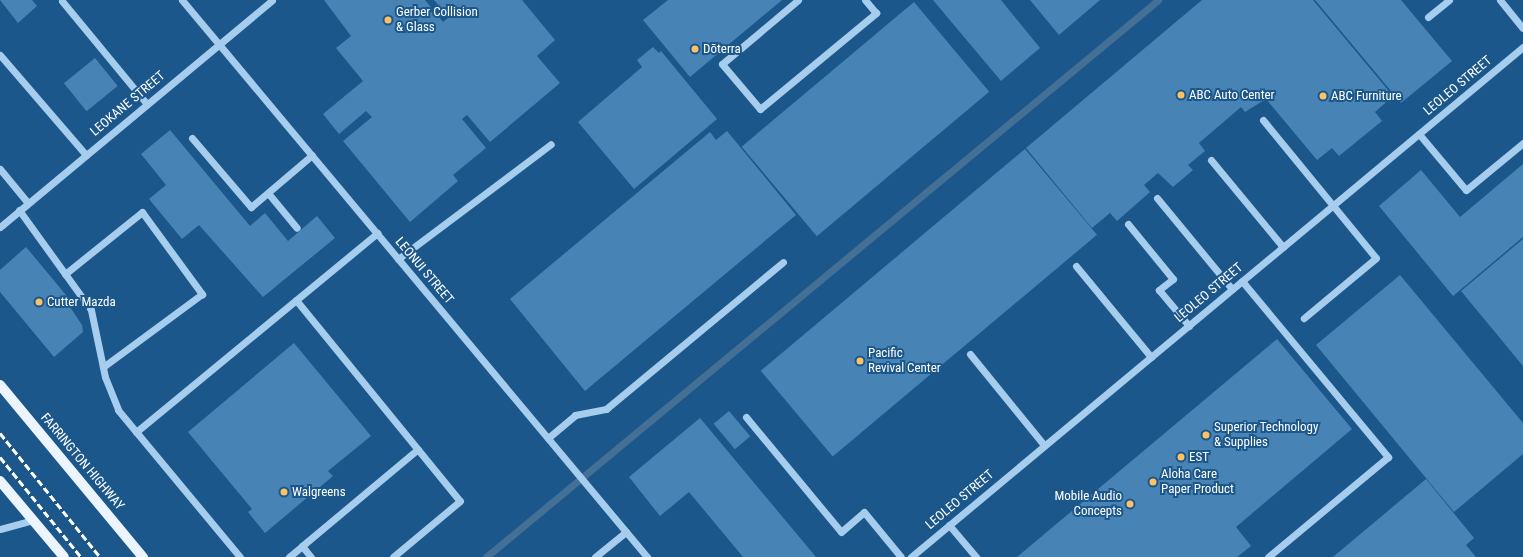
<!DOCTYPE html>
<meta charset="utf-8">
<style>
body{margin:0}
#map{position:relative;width:1523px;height:557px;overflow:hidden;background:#1b578b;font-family:"Roboto Condensed",sans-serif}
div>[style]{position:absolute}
.stream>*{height:7px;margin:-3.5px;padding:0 3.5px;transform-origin:3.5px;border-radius:3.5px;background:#457095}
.building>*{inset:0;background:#4883b5;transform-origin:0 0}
.minor>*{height:7px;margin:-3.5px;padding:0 3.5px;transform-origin:3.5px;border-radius:3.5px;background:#a6cded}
.major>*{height:10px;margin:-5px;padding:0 5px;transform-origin:5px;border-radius:5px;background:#ecf5ff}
.rail>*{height:3px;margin-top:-1.5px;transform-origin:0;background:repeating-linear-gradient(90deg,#fff 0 7px,transparent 0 10px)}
.dots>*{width:11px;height:11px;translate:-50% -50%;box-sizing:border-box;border:2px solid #1b578b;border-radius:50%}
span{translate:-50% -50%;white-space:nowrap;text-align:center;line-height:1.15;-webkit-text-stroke:4px #1b578b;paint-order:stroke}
.poi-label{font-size:13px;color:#fff}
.left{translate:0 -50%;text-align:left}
.right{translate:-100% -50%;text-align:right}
.street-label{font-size:13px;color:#fff}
</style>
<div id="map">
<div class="stream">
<i style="left:486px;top:557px;width:873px;rotate:-39.65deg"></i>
</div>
<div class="building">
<i style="clip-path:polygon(0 0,32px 0,37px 6px,18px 23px)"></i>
<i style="clip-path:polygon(324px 0,425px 0,443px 22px,449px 17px,434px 0,522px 0,555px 40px,537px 56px,560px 83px,490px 142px,467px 115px,462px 119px,486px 148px,453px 175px,458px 181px,410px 222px,343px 141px,372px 117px,366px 111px,339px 134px,323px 114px,363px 81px,336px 48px,351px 36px)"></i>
<i style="clip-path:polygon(668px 0,782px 0,690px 77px,643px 20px)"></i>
<i style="clip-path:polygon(933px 0,1001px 0,1040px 48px,1001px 81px)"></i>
<i style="clip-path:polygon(1030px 0,1100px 0,1059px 35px)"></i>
<i style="clip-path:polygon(1202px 0,1313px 0,1393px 96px,1375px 112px,1382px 121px,1339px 156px,1332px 148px,1317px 160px,1266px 99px,1245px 112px,1241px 107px,1199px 143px,1205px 151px,1188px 165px,1193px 170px,1173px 187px,1158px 173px,1144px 185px,1150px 192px,1117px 221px,1110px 213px,1092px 228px,1026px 148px)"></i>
<i style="clip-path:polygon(1315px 0,1401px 0,1452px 61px,1401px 103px)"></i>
<i style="left:914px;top:2px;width:117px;height:225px;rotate:50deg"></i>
<i style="clip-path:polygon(653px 47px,659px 53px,661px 51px,717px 119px,634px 189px,578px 122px,642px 67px,637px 60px)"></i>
<i style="left:95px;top:58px;width:36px;height:40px;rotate:51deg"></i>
<i style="clip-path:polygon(170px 130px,250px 226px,265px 213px,288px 241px,317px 216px,335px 238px,263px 297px,199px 225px,182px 239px,149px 199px,166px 185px,141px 154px)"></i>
<i style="clip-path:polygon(727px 131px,796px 215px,585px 391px,510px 299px,710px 132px,716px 140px)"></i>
<i style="left:1025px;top:149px;width:112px;height:345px;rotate:50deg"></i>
<i style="clip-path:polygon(1523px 164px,1523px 237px,1453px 296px,1379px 206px,1421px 170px,1460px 217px)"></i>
<i style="clip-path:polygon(1523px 239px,1523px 366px,1461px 291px)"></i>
<i style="clip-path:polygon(26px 247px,71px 301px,68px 304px,82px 325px,83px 332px,54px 357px,0 292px,0 270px)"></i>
<i style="clip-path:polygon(1400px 275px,1523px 423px,1523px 454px,1454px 512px,1316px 345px)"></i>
<i style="clip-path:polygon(1277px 339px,1352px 429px,1236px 527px,1251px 546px,1237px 557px,1017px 557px)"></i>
<i style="clip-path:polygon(294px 343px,371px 436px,328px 471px,333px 476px,265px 533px,248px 512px,252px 509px,188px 432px)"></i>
<i style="left:729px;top:411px;width:33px;height:20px;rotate:50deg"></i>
<i style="clip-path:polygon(700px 418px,816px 557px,743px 557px,689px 492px,660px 516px,629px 477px)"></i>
<i style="clip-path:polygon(1426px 479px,1474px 538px,1466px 545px,1476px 557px,1333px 557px)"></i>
</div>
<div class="minor">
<i style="left:182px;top:0;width:726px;rotate:50.14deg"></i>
<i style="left:798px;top:0;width:99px;rotate:139.9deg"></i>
<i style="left:722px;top:64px;width:59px;rotate:49.8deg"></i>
<i style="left:760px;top:109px;width:151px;rotate:-39.6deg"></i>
<i style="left:876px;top:13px;width:17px;rotate:-130deg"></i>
<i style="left:1500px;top:0;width:36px;rotate:51deg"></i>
<i style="left:62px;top:1px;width:134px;rotate:50.5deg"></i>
<i style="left:1428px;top:17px;width:27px;rotate:-39deg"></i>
<i style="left:0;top:55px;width:132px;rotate:49.3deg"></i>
<i style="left:1263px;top:120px;width:178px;rotate:50.7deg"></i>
<i style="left:1376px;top:258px;width:94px;rotate:140.2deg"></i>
<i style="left:1419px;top:134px;width:73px;rotate:50deg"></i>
<i style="left:1466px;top:190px;width:74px;rotate:-39.5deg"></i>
<i style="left:192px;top:138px;width:91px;rotate:49.5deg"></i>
<i style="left:251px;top:207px;width:80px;rotate:-40.4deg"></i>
<i style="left:1211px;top:160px;width:113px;rotate:50.4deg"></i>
<i style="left:0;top:169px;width:44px;rotate:50.5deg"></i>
<i style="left:268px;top:193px;width:45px;rotate:50.4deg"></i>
<i style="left:1157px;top:198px;width:118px;rotate:50.5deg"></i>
<i style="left:19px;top:210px;width:123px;rotate:54.2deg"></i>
<i style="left:91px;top:310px;width:68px;rotate:78.2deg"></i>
<i style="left:105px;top:377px;width:35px;rotate:68deg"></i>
<i style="left:118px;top:410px;width:191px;rotate:50.3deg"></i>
<i style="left:1128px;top:224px;width:71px;rotate:50.7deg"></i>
<i style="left:1173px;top:279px;width:18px;rotate:142deg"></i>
<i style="left:1159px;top:290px;width:47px;rotate:50.2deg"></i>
<i style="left:0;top:227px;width:354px;rotate:-39.8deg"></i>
<i style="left:398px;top:259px;width:191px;rotate:-36.9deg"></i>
<i style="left:1076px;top:266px;width:118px;rotate:50.5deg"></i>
<i style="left:65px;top:274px;width:99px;rotate:-38.8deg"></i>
<i style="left:142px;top:212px;width:102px;rotate:53.8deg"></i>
<i style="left:202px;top:294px;width:123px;rotate:143.6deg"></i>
<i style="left:1242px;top:281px;width:229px;rotate:50.3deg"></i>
<i style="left:1388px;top:457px;width:156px;rotate:140.2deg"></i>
<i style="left:296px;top:300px;width:259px;rotate:50.8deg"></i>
<i style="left:460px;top:501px;width:87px;rotate:140.1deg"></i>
<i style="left:970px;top:354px;width:117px;rotate:50.9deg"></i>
<i style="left:746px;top:417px;width:149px;rotate:50.4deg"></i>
<i style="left:841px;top:532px;width:30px;rotate:-41deg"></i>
<i style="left:864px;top:512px;width:58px;rotate:50.6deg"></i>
<i style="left:136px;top:432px;width:313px;rotate:-39.5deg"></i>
<i style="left:548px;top:438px;width:35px;rotate:-40deg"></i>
<i style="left:575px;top:415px;width:32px;rotate:-11deg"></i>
<i style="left:606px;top:409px;width:230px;rotate:-39.7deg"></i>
<i style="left:949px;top:525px;width:42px;rotate:49.8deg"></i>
<i style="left:0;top:529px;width:34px;rotate:-15deg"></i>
<i style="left:302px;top:546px;width:151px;rotate:-39.9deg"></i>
<i style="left:289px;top:557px;width:17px;rotate:-40deg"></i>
<i style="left:302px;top:546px;width:14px;rotate:51deg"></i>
<i style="left:595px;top:557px;width:40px;rotate:-39deg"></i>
<i style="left:911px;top:557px;width:797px;rotate:-39.81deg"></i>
</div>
<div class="major">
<i style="left:0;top:385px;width:224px;rotate:50.3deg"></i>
<i style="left:0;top:481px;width:99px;rotate:49.9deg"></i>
</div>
<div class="rail">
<i style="left:0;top:433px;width:159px;rotate:51.1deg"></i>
<i style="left:0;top:457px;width:129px;rotate:51deg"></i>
</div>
<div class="dots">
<i style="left:388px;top:20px;background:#fec262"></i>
<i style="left:695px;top:49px;background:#fec262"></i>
<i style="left:1181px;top:95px;background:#fec262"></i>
<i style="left:1323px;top:96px;background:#fec262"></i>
<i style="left:39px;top:302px;background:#fec262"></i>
<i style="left:860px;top:361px;background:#fec262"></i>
<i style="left:1206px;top:435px;background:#fec262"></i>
<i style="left:1181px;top:457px;background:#fec262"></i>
<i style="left:1153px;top:482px;background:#fec262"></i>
<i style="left:284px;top:492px;background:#fec262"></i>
<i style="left:1130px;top:504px;background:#fec262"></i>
</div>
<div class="poi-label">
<span class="left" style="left:396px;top:20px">Gerber Collision<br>&amp; Glass</span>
<span class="left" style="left:703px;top:49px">Dōterra</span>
<span class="left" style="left:1189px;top:95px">ABC Auto Center</span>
<span class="left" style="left:1331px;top:96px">ABC Furniture</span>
<span class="left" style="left:47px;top:302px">Cutter Mazda</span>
<span class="left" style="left:868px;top:361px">Pacific<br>Revival Center</span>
<span class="left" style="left:1214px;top:435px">Superior Technology<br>&amp; Supplies</span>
<span class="left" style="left:1189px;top:457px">EST</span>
<span class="left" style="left:1161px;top:482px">Aloha Care<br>Paper Product</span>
<span class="left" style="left:292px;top:492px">Walgreens</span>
<span class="right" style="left:1122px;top:504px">Mobile Audio<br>Concepts</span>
</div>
<div class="street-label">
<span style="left:1458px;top:86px;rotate:-40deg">LEOLEO STREET</span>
<span style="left:128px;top:104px;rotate:-40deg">LEOKANE STREET</span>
<span style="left:424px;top:271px;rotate:50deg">LEONUI STREET</span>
<span style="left:1209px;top:293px;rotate:-40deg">LEOLEO STREET</span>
<span style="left:82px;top:462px;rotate:50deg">FARRINGTON HIGHWAY</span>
<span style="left:960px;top:500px;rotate:-40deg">LEOLEO STREET</span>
</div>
</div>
